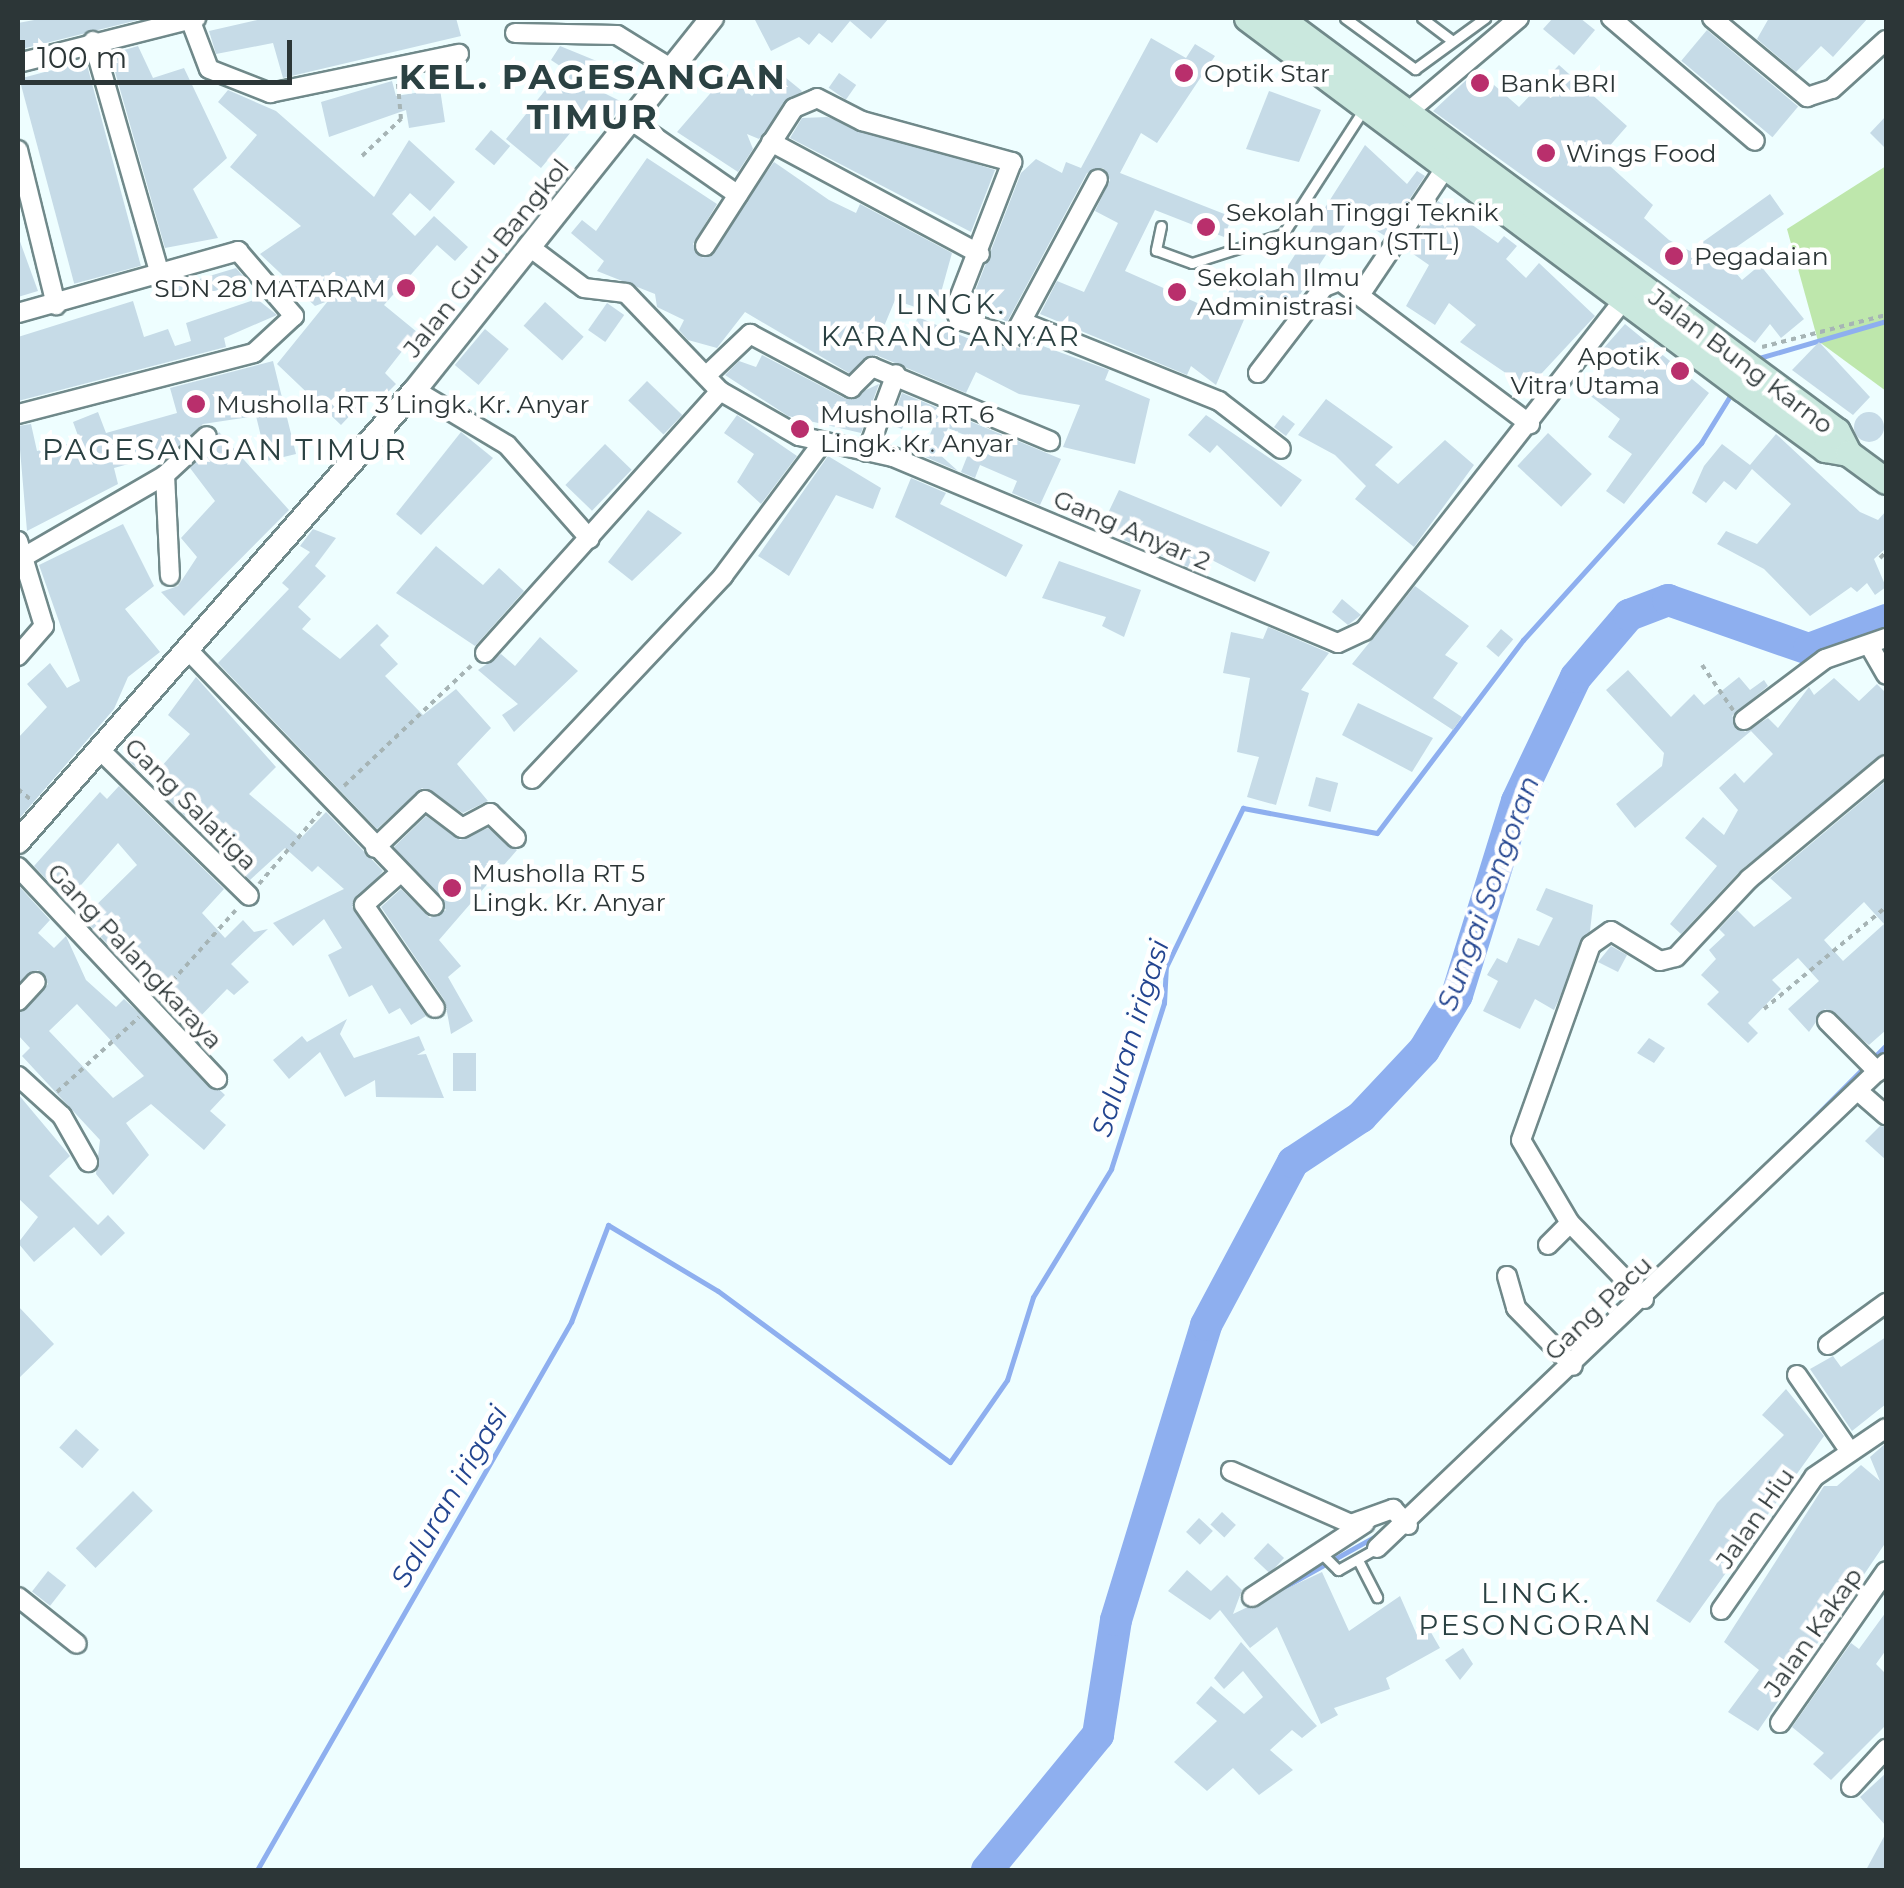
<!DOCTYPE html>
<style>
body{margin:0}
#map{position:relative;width:1904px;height:1888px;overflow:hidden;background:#eefeff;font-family:Montserrat,sans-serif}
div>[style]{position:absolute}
.green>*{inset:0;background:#bee7ac}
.stream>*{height:5px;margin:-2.5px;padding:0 2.5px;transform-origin:2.5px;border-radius:2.5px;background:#8eafef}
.river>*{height:32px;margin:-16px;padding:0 16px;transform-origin:16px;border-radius:16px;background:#8eafef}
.building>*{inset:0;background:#c6dbe7;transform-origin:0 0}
.round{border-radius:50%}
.path>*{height:4px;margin-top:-2px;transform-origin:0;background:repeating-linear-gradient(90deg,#a6b4b5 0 5px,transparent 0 10px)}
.roads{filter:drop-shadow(2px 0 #70898a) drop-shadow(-2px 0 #70898a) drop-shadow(0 2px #70898a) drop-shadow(0 -2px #70898a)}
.service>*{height:9px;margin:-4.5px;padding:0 4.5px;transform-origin:4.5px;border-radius:4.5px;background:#fff}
.minor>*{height:18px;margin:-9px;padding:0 9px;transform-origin:9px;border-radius:9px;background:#fff}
.tertiary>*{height:22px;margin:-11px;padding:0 11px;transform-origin:11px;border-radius:11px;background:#fff}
.secondary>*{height:25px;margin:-12.5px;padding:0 12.5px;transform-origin:12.5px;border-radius:12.5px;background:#cae8de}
.dots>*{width:28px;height:28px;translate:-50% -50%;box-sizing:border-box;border:5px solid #fff;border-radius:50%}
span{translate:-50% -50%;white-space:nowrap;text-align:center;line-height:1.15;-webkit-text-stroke:9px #fff;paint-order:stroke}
.poi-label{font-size:25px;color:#2c3637}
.left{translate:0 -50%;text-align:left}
.right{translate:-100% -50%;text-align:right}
.street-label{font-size:25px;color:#2c3637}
.neighbourhood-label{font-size:28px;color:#2b4142;letter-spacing:2.5px}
.water-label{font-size:28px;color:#234590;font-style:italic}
.quarter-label{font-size:30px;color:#2b4142;letter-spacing:2.5px}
.district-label{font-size:35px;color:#2b4142;font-weight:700;letter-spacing:2.5px}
.frame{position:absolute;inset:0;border:20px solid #2c3637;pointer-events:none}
.scale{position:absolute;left:20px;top:40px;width:272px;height:45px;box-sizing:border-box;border:5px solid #2c3637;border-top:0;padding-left:12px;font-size:30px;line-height:35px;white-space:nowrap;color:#2c3637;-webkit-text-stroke:8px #fff;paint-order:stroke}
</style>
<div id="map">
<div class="green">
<i style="clip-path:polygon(1886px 166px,1886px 391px,1818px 341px,1787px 229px)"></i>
</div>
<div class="stream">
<i style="left:1752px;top:360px;width:140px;rotate:-16.2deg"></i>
<i style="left:1765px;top:1167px;width:172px;rotate:-45.2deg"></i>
<i style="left:1277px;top:1591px;width:119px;rotate:-29.1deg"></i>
<i style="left:257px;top:1870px;width:632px;rotate:-60.19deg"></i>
<i style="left:571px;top:1322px;width:104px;rotate:-69.1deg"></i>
<i style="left:608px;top:1225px;width:128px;rotate:31deg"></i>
<i style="left:718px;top:1291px;width:288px;rotate:36.4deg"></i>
<i style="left:950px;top:1462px;width:100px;rotate:-55.2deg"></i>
<i style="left:1007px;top:1380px;width:87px;rotate:-72.6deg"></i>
<i style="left:1033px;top:1297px;width:150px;rotate:-58.6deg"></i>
<i style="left:1111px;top:1169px;width:174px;rotate:-72.3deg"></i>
<i style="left:1164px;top:1003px;width:36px;rotate:-87deg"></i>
<i style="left:1166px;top:967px;width:177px;rotate:-64.2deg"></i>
<i style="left:1243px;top:808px;width:136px;rotate:10.6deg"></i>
<i style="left:1377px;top:833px;width:242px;rotate:-52.9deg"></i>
<i style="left:1523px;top:640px;width:266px;rotate:-47.9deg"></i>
<i style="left:1701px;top:443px;width:61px;rotate:-58.4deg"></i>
</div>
<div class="river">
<i style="left:987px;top:1870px;width:175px;rotate:-50.6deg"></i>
<i style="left:1098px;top:1735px;width:116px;rotate:-81.1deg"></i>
<i style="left:1116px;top:1620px;width:308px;rotate:-73deg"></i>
<i style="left:1206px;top:1325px;width:185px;rotate:-61.9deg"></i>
<i style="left:1293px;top:1162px;width:82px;rotate:-33.5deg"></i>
<i style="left:1361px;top:1117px;width:92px;rotate:-46.8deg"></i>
<i style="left:1424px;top:1050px;width:64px;rotate:-59deg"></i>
<i style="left:1457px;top:995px;width:203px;rotate:-72.8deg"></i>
<i style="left:1517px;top:801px;width:137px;rotate:-64.6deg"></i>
<i style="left:1576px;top:677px;width:82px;rotate:-49.5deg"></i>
<i style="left:1629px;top:615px;width:42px;rotate:-21deg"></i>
<i style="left:1668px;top:600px;width:149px;rotate:19.2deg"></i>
<i style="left:1809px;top:649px;width:82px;rotate:-20.6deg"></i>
</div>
<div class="building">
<i style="clip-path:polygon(45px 18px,137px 18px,138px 20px,18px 50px,18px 23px)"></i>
<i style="clip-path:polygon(266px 18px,456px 18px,461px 36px,283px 78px,273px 43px,216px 54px,209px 31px)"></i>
<i style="clip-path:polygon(754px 18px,889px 18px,871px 39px,850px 21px,832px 43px,819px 33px,809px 45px,799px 37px,771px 51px)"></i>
<i style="clip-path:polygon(1553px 18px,1580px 18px,1595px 30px,1574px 55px,1543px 29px)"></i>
<i style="clip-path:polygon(1769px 18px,1868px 18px,1833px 57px,1821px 46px,1796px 72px,1757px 39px)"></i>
<i style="left:1707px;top:30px;width:119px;height:40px;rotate:40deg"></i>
<i style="clip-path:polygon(1151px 38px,1186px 58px,1195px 44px,1215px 56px,1157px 143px,1141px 133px,1120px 173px,1232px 217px,1224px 237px,1155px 210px,1125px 271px,1220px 313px,1238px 270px,1275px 286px,1365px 145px,1407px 184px,1417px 171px,1425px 176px,1385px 236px,1352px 215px,1284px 319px,1252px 301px,1216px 385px,1191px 366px,1187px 375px,1040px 314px,1057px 281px,1084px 292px,1118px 223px,1095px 211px,1110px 180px,1103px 168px,1087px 173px,1007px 322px,971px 302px,1021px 173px,1036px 159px,1062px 173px,1066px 162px,1081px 168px)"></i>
<i style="clip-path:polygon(138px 46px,153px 78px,184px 68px,227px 158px,193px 189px,218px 238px,165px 248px,110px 54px)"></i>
<i style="clip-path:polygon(560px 46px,604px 64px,590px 86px,622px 102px,613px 118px,592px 107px,541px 168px,506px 139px,563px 68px,551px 60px)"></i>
<i style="left:86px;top:61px;width:212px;height:69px;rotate:75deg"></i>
<i style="clip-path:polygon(1559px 65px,1627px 126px,1600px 157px,1653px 205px,1644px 218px,1669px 240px,1690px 251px,1770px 194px,1784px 214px,1722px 257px,1742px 280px,1760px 265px,1804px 319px,1781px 338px,1770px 324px,1755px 343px,1433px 111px,1477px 70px,1519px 107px)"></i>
<i style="clip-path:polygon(775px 69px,802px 91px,759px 139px,747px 134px,753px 149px,738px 172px,677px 132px,727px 74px,752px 96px)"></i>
<i style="left:839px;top:73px;width:21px;height:18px;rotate:35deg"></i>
<i style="clip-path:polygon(392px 81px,396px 96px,440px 89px,445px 122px,409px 128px,406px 110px,329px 137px,321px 102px)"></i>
<i style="clip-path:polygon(228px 90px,276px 111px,374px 197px,409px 140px,455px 182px,430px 211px,410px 193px,392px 214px,415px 236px,434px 216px,468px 247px,455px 261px,437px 245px,384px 305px,417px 332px,385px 373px,396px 384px,380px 400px,372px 392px,341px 425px,277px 364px,328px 301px,315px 306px,260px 254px,301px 226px,230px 167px,257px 135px,218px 102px)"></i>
<i style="clip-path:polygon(1269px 91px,1321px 110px,1299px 162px,1246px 149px)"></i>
<i style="clip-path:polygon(1886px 116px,1886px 149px,1870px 133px)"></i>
<i style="clip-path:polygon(827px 117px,995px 170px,971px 232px,790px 138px,802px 118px)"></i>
<i style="left:491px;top:130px;width:25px;height:25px;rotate:40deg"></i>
<i style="clip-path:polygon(647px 158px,717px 204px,693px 244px,703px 258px,774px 162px,829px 200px,856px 213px,860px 204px,952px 253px,935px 314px,895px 300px,880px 336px,905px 345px,918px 317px,967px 338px,1014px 349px,1026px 340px,1109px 370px,1105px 380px,1150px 399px,1135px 464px,1063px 447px,1080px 405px,1019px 394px,976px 372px,966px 393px,876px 355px,849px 373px,745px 312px,717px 348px,688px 340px,679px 330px,684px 320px,657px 307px,655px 294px,597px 271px,604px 261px,571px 233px,582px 220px,596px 231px)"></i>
<i style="clip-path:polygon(1438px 201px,1498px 243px,1504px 236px,1517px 246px,1506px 259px,1526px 278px,1539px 263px,1595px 316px,1528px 388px,1460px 342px,1476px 325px,1449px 303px,1435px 325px,1406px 306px,1429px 265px,1406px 249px)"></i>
<i style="clip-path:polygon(18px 236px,38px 291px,18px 297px)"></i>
<i style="clip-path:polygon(236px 268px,249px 283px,179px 299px,176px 286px)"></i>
<i style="clip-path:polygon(257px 299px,277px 315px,224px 338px,226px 347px,18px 401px,18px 337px,133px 301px,144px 337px,168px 329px,175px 346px,191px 341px,186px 323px)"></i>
<i style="left:545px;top:302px;width:52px;height:32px;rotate:42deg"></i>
<i style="left:607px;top:303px;width:21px;height:33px;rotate:35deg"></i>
<i style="clip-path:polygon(1625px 324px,1709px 393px,1624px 504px,1606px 491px,1632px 454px,1608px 437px,1620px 419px,1583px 390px,1601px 366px,1593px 360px)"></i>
<i style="left:485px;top:329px;width:31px;height:47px;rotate:40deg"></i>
<i style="clip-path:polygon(1819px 342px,1870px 397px,1853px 415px,1792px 370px)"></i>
<i style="clip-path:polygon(762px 355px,846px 399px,879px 384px,861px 433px,788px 416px,725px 375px,739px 361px,756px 367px)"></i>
<i style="clip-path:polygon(273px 361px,296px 454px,267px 461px,256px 416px,203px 424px,172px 452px,114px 468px,118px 484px,27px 531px,18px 426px,31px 424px,37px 451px,80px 441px,73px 422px,98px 412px,106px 433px,177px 413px,170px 388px)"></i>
<i style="left:647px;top:381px;width:49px;height:27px;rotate:44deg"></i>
<i style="clip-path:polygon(902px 393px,1061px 459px,1040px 505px,1012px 493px,1017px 481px,980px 465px,975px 478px,961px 472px,974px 439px,948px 428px,938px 453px,958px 471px,921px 455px,935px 423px,908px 413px,902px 429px,890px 425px)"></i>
<i style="clip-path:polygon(1326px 399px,1393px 447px,1375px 465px,1398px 484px,1445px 440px,1474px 465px,1414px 547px,1355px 499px,1366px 486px,1335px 455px,1298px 435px)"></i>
<i class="round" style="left:1854px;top:412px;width:30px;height:30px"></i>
<i style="clip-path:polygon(737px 415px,797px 456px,761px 504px,737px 482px,754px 454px,724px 433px)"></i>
<i style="clip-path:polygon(1206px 415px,1302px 480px,1281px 507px,1217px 445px,1210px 453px,1188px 435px)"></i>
<i style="left:1283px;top:415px;width:15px;height:15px;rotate:37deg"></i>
<i style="clip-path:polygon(219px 432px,289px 510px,184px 616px,161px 592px,178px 586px,197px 557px,181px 538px,215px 501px,190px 468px)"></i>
<i style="clip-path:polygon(461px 432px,493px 458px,421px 535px,396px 514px)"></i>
<i style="left:1548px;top:433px;width:60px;height:45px;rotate:43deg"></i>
<i style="clip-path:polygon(1776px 434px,1860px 512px,1878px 520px,1886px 511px,1886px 548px,1874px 559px,1886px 587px,1875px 595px,1867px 583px,1857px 592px,1851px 587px,1810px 616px,1764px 569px,1717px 544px,1726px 531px,1757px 544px,1791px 504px,1752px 469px,1736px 490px,1724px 481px,1706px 503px,1692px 493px,1704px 466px,1722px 444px,1750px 465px)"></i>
<i style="left:605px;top:444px;width:37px;height:57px;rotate:44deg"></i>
<i style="clip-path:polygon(828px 456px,881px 488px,873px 509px,836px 495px,789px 576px,758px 556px)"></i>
<i style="clip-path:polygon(911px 478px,946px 493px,940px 504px,1023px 545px,1006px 577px,895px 517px)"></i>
<i style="clip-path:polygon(1119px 490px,1270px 552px,1255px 582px,1206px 557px,1200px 572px,1100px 530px)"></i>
<i style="clip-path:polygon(648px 510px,682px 533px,632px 581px,608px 562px)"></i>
<i style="clip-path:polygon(123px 524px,154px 586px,125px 609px,160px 652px,128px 677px,114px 709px,18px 820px,18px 738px,47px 707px,27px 684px,50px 663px,67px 688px,80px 681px,39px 565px)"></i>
<i style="clip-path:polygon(313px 529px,336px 538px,315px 566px,326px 576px,298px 607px,311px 619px,302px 629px,340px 659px,377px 624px,389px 636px,380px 645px,398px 664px,385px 676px,423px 715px,456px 689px,491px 728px,457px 764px,488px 801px,463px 813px,422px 788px,377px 829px,218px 663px,289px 589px,282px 583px,310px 552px,300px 546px)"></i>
<i style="clip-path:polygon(436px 546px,483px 585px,499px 568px,524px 591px,475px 646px,396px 593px)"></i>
<i style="clip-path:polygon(1059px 561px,1141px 590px,1124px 637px,1102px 626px,1106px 617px,1042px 598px)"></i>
<i style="clip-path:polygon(1415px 586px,1469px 626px,1445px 655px,1458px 663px,1433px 698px,1462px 717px,1453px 730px,1352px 664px)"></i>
<i style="clip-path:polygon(1342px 599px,1361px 615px,1348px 625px,1332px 612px)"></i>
<i style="clip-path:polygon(1268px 627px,1329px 653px,1301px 690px,1309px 693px,1276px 805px,1247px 797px,1259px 757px,1237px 752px,1250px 678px,1223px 673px,1231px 632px,1263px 639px)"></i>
<i style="left:1501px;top:629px;width:16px;height:23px;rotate:40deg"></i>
<i style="clip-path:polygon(540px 637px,578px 671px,514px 732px,502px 715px,518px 704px,478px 670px,501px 654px,515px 666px)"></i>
<i style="clip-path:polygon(1628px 670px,1671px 717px,1694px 694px,1704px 705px,1739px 677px,1750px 690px,1764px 680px,1768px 686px,1732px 716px,1745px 732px,1768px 718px,1778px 728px,1809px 687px,1814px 695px,1834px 678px,1859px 701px,1877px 684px,1886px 693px,1886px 753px,1741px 870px,1681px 934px,1670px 924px,1717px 866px,1685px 838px,1703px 817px,1724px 835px,1738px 810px,1719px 788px,1735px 773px,1744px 783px,1773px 754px,1751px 731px,1635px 828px,1616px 804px,1662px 766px,1664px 753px,1606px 690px)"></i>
<i style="clip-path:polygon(196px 677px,276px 767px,249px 794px,301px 838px,326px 812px,383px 871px,352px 907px,426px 1016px,411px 1025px,400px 1008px,389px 1014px,372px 985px,349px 997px,328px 955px,342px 948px,324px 919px,293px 946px,273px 923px,344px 889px,318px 866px,312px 872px,285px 848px,250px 880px,129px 761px,141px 748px,161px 767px,190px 734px,168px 715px)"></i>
<i style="clip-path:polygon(1358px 703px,1433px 738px,1412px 772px,1342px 735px)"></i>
<i style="left:1316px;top:777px;width:23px;height:30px;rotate:15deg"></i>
<i style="clip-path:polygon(evenodd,1886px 781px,1886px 1030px,1869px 1045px,1825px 1009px,1809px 1032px,1788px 1009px,1819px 981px,1798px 958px,1772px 980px,1781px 989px,1748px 1023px,1758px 1033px,1748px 1043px,1707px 1004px,1719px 992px,1701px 975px,1716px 959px,1709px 950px,1725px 935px,1719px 929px,1737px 910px,1754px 927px,1792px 898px,1770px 878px,1886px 781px,1864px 902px,1884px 924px,1843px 961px,1824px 940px,1864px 902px)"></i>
<i style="clip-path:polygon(119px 786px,224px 889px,202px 913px,225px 938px,243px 920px,254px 932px,268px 929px,231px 964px,249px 982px,234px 995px,227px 989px,188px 1029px,83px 918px,137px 865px,118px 843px,67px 901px,34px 866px,100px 792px,107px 799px)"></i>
<i style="clip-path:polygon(426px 816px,460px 840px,488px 828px,517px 850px,439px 940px,461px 966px,448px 977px,473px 1021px,451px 1034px,445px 1001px,381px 907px,401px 889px,430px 918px,446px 910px,394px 847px)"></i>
<i style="clip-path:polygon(evenodd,18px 885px,50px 920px,38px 933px,54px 948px,66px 936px,86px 980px,116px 1007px,124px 999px,225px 1095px,210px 1111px,226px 1125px,204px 1150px,151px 1104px,126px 1123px,149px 1155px,113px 1195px,96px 1174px,100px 1140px,22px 1056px,30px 1048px,18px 1035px,18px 1013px,48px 984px,38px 970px,18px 983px,18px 885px,77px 1004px,144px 1076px,113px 1098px,49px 1031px,77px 1004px)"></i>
<i style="clip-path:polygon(1546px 888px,1593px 905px,1590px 931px,1554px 1010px,1535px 999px,1520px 1029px,1483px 1011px,1498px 981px,1487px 975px,1497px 958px,1507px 963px,1518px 938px,1539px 946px,1553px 918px,1536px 910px)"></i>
<i style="clip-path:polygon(1611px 946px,1627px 955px,1618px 972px,1598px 962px)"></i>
<i style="clip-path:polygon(347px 1019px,340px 1034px,354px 1058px,419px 1036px,425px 1050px,417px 1055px,426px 1054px,444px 1098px,376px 1097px,375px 1080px,345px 1097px,320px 1052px,289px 1079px,273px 1060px,302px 1036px,307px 1042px)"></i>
<i style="clip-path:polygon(1649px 1038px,1665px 1048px,1654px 1063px,1637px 1053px)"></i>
<i style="left:453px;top:1053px;width:23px;height:38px"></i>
<i style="clip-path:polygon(18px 1094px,70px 1156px,49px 1176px,98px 1225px,108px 1215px,125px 1233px,101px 1256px,74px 1227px,34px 1262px,18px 1243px,38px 1217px,18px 1198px)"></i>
<i style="clip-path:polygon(1880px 1126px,1886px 1127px,1886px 1160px,1865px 1141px)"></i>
<i style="clip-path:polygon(18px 1306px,54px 1344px,18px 1379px)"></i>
<i style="clip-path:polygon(1886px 1337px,1886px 1404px,1852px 1431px,1810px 1369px,1833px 1356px,1841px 1367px)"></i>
<i style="clip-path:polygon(1786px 1389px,1824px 1436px,1690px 1623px,1656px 1601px,1717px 1503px,1784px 1435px,1762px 1415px)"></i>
<i style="left:76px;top:1429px;width:31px;height:25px;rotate:42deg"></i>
<i style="clip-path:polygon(1886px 1443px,1886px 1542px,1758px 1731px,1728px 1712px,1759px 1670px,1724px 1642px,1824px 1486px,1837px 1486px,1861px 1465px,1880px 1481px,1870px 1457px)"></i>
<i style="left:133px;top:1491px;width:28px;height:81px;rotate:45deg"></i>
<i style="left:1222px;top:1512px;width:19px;height:17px;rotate:43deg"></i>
<i style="left:1199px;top:1518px;width:19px;height:19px;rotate:43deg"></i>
<i style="left:1268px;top:1543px;width:22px;height:21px;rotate:43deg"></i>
<i style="clip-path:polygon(1187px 1570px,1211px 1591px,1227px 1575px,1242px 1590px,1233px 1614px,1322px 1572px,1349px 1631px,1400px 1596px,1417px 1635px,1429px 1629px,1440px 1648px,1386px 1678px,1390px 1689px,1334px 1708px,1338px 1715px,1321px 1724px,1277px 1627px,1250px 1648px,1220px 1610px,1210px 1620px,1168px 1591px)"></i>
<i style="left:48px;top:1571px;width:23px;height:26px;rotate:38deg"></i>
<i style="clip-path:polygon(1886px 1612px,1886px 1650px,1876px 1664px,1886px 1674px,1886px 1725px,1831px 1780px,1813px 1764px,1824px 1753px,1792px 1727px,1851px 1643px,1859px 1649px)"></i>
<i style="clip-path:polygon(1241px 1642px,1317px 1726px,1302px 1738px,1292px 1730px,1270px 1750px,1293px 1770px,1259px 1795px,1233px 1768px,1207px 1791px,1174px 1762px,1217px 1721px,1196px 1703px,1211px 1686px,1244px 1714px,1263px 1697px,1243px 1671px,1224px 1689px,1214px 1678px)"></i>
<i style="clip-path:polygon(1463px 1648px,1473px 1664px,1460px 1680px,1445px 1660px)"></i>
<i style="clip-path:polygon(1886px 1773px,1886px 1826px,1860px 1797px)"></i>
<i style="clip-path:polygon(1886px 1833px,1886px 1870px,1866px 1870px)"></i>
</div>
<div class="path">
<i style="left:362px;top:156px;width:54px;rotate:-43.5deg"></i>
<i style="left:401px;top:119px;width:36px;rotate:-95deg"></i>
<i style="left:1762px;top:347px;width:128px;rotate:-14.5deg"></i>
<i style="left:1880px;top:558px;width:8px;rotate:-45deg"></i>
<i style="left:1702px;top:665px;width:55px;rotate:55.4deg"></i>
<i style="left:344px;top:786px;width:175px;rotate:-43.4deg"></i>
<i style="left:18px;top:789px;width:16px;rotate:40deg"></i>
<i style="left:259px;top:884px;width:96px;rotate:-49.7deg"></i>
<i style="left:159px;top:996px;width:115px;rotate:-48.2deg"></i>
<i style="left:1764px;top:1009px;width:159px;rotate:-39.9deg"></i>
<i style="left:57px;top:1092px;width:111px;rotate:-42.4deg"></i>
</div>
<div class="roads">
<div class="service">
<i style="left:1345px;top:18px;width:87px;rotate:36.1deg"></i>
<i style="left:1415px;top:69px;width:87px;rotate:-36.1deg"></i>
<i style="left:1422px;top:18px;width:38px;rotate:37deg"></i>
<i style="left:1161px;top:226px;width:25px;rotate:102deg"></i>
<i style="left:1156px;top:250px;width:38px;rotate:20deg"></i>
<i style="left:1192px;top:263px;width:96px;rotate:-17.7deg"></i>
<i style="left:1283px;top:234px;width:149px;rotate:-57.1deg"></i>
<i style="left:1324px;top:1556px;width:20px;rotate:45deg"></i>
<i style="left:1338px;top:1570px;width:45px;rotate:-29.4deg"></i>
<i style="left:1358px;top:1560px;width:42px;rotate:62.8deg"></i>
</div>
<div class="minor">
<i style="left:1611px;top:18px;width:189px;rotate:40.5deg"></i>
<i style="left:1712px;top:18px;width:124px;rotate:39.7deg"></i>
<i style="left:1807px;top:97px;width:26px;rotate:-18deg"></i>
<i style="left:1832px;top:89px;width:73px;rotate:-42.2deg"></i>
<i style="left:190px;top:19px;width:53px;rotate:69.2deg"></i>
<i style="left:209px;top:69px;width:66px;rotate:21.5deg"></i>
<i style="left:270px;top:93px;width:193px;rotate:-11.7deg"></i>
<i style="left:515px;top:33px;width:102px;rotate:1.1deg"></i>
<i style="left:617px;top:35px;width:65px;rotate:31.7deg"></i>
<i style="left:93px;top:41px;width:239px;rotate:74deg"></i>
<i style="left:18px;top:63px;width:184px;rotate:-14.2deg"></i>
<i style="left:1402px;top:117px;width:153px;rotate:-40.2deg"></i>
<i style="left:632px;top:121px;width:129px;rotate:34.9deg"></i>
<i style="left:771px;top:142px;width:237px;rotate:28.2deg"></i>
<i style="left:18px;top:150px;width:160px;rotate:76.2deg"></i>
<i style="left:705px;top:246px;width:164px;rotate:-57.2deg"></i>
<i style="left:794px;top:108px;width:25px;rotate:-23deg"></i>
<i style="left:817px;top:98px;width:51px;rotate:27.1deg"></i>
<i style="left:862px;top:121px;width:156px;rotate:15.3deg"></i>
<i style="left:1012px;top:162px;width:158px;rotate:111.2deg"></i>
<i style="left:955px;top:309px;width:12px;rotate:70deg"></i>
<i style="left:959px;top:320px;width:57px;rotate:17.5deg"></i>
<i style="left:1013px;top:337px;width:179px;rotate:-61.7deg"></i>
<i style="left:531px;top:248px;width:66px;rotate:37deg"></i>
<i style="left:584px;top:288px;width:42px;rotate:6.8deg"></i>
<i style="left:626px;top:293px;width:136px;rotate:46.2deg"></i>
<i style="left:720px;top:391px;width:91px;rotate:29.7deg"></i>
<i style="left:799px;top:436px;width:96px;rotate:12.6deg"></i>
<i style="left:893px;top:457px;width:482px;rotate:22.7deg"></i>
<i style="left:1338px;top:643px;width:29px;rotate:-25deg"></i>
<i style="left:1364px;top:631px;width:431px;rotate:-51.9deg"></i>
<i style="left:1362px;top:292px;width:151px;rotate:-56.1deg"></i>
<i style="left:18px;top:313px;width:229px;rotate:-15.7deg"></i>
<i style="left:238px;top:251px;width:86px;rotate:49.3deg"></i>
<i style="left:294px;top:316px;width:54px;rotate:137.2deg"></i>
<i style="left:254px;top:353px;width:244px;rotate:165.5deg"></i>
<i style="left:1025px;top:323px;width:209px;rotate:21.9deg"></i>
<i style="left:1219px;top:401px;width:78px;rotate:37.7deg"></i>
<i style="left:709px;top:373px;width:57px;rotate:-43.6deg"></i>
<i style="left:750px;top:334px;width:115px;rotate:28.1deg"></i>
<i style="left:851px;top:388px;width:30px;rotate:-45deg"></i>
<i style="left:872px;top:367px;width:193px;rotate:22.6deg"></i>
<i style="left:1258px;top:373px;width:108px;rotate:-52.5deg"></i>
<i style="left:1324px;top:287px;width:17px;rotate:-21deg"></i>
<i style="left:1340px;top:281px;width:238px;rotate:37deg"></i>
<i style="left:415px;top:390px;width:107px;rotate:30.9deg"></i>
<i style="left:507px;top:445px;width:125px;rotate:48.6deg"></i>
<i style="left:867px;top:452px;width:83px;rotate:-69.6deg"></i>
<i style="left:165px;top:475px;width:101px;rotate:87.2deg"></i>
<i style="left:18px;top:541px;width:89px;rotate:73deg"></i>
<i style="left:44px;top:626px;width:40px;rotate:131deg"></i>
<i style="left:22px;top:558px;width:165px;rotate:-30.1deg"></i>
<i style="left:165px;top:475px;width:57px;rotate:-42.9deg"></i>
<i style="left:1869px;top:645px;width:34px;rotate:60deg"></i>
<i style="left:187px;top:649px;width:356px;rotate:46.1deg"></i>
<i style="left:485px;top:653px;width:352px;rotate:-48.1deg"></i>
<i style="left:1744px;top:720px;width:101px;rotate:-37deg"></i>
<i style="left:1825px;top:659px;width:65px;rotate:-19deg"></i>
<i style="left:98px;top:748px;width:211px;rotate:44.4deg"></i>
<i style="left:532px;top:779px;width:279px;rotate:-46.7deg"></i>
<i style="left:723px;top:576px;width:166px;rotate:-53.3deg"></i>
<i style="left:375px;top:848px;width:69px;rotate:-43.8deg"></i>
<i style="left:425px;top:800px;width:46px;rotate:37.1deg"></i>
<i style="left:462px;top:828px;width:32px;rotate:-28deg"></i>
<i style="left:490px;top:813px;width:36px;rotate:44deg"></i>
<i style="left:18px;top:867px;width:291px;rotate:46.8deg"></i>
<i style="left:400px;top:873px;width:48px;rotate:138.4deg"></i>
<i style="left:364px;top:905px;width:125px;rotate:55.4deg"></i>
<i style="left:18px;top:1001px;width:26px;rotate:-47deg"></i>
<i style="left:1827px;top:1021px;width:72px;rotate:45deg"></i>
<i style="left:18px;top:1076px;width:59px;rotate:42.3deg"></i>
<i style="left:62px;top:1116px;width:53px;rotate:60.5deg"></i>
<i style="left:1858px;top:1091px;width:37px;rotate:41deg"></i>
<i style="left:1548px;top:1245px;width:31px;rotate:-45deg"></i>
<i style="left:1507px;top:1276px;width:33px;rotate:74deg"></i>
<i style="left:1516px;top:1308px;width:81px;rotate:45.5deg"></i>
<i style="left:1644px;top:1299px;width:106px;rotate:-134.2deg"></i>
<i style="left:1570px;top:1223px;width:96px;rotate:-120.6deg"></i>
<i style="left:1521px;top:1140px;width:207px;rotate:-70.3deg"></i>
<i style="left:1591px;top:945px;width:24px;rotate:-35deg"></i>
<i style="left:1611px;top:931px;width:57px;rotate:31.5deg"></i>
<i style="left:1660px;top:961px;width:16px;rotate:-14deg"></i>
<i style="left:1676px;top:957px;width:107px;rotate:-46.9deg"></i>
<i style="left:1749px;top:879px;width:178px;rotate:-39.8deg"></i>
<i style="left:1828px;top:1345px;width:72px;rotate:-35.9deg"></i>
<i style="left:1797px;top:1375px;width:91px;rotate:55.3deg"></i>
<i style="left:1231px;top:1471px;width:131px;rotate:23.8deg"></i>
<i style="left:1351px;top:1524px;width:45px;rotate:-19.7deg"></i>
<i style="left:1393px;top:1509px;width:22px;rotate:47deg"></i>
<i style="left:1377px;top:1548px;width:703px;rotate:-43.62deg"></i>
<i style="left:18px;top:1597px;width:75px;rotate:38.5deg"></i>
<i style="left:1252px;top:1597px;width:135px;rotate:-33.2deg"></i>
<i style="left:1721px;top:1610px;width:162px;rotate:-55deg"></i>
<i style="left:1814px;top:1477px;width:87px;rotate:-34.2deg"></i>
<i style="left:1780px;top:1723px;width:185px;rotate:-55.1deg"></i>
<i style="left:1851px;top:1787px;width:52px;rotate:-47.4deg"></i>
</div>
<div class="tertiary">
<i style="left:18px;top:842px;width:602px;rotate:-48.71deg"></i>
<i style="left:415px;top:390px;width:476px;rotate:-51.4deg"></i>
</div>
<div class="secondary">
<i style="left:1247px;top:18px;width:619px;rotate:36.8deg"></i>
<i style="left:1743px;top:389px;width:102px;rotate:36.2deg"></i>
<i style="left:1825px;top:449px;width:23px;rotate:10deg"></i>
<i style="left:1280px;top:18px;width:693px;rotate:36.56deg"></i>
<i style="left:1837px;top:431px;width:25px;rotate:63deg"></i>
<i style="left:1848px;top:453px;width:47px;rotate:36.4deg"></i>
</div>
</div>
<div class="dots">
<i style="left:1184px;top:73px;background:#b92f6c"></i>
<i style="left:1480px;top:83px;background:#b92f6c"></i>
<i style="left:1546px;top:153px;background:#b92f6c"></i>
<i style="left:1206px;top:227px;background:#b92f6c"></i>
<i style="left:1674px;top:256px;background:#b92f6c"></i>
<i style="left:406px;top:288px;background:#b92f6c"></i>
<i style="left:1177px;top:292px;background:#b92f6c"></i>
<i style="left:1680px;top:371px;background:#b92f6c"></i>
<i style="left:196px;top:404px;background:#b92f6c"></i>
<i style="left:800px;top:429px;background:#b92f6c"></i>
<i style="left:452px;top:888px;background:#b92f6c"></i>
</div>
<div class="poi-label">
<span class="left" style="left:1204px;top:73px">Optik Star</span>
<span class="left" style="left:1500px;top:83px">Bank BRI</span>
<span class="left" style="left:1566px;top:153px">Wings Food</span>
<span class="left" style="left:1226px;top:227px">Sekolah Tinggi Teknik<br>Lingkungan (STTL)</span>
<span class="left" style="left:1694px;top:256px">Pegadaian</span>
<span class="left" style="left:1197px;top:292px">Sekolah Ilmu<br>Administrasi</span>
<span class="right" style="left:386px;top:288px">SDN 28 MATARAM</span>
<span class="right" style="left:1660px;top:371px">Apotik<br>Vitra Utama</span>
<span class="left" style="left:216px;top:404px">Musholla RT 3 Lingk. Kr. Anyar</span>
<span class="left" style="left:820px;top:429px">Musholla RT 6<br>Lingk. Kr. Anyar</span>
<span class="left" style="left:472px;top:888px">Musholla RT 5<br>Lingk. Kr. Anyar</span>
</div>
<div class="street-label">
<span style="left:486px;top:258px;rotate:-51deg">Jalan Guru Bangkol</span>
<span style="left:1741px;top:361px;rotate:37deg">Jalan Bung Karno</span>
<span style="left:1132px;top:530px;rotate:23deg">Gang Anyar 2</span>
<span style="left:191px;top:804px;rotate:45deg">Gang Salatiga</span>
<span style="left:135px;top:956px;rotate:47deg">Gang Palangkaraya</span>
<span style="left:1598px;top:1308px;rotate:-44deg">Gang Pacu</span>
<span style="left:1755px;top:1518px;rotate:-55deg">Jalan Hiu</span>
<span style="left:1813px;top:1632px;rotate:-55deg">Jalan Kakap</span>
</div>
<div class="neighbourhood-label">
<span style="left:951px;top:320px">LINGK.<br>KARANG ANYAR</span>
<span style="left:1536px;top:1609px">LINGK.<br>PESONGORAN</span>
</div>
<div class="water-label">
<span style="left:1488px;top:893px;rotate:-70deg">Sungai Songoran</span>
<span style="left:1130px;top:1038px;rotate:-73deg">Saluran irigasi</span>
<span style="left:449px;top:1496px;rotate:-60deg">Saluran irigasi</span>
</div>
<div class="quarter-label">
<span style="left:225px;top:450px">PAGESANGAN TIMUR</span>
</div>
<div class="district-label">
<span style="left:593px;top:97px">KEL. PAGESANGAN<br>TIMUR</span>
</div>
<div class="frame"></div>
<div class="scale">100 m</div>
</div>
